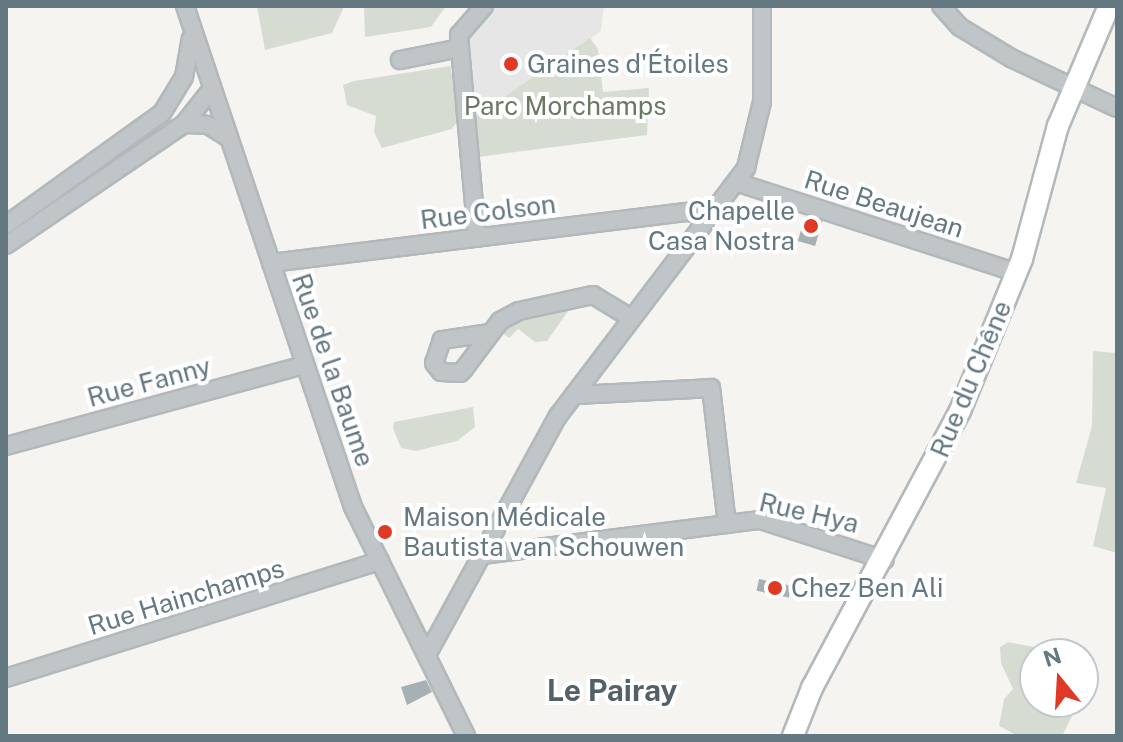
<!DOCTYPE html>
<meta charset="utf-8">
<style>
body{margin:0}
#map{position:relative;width:1123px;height:742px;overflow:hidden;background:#f5f4f1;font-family:"Public Sans",sans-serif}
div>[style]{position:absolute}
.built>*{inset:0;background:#e5e6e5}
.green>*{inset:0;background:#d7dcd2}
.building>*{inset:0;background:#a7b1b4;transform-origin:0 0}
.roads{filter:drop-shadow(2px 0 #b3b8bb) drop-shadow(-2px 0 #b3b8bb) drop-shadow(0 2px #b3b8bb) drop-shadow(0 -2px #b3b8bb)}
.minor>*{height:16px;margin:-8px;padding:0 8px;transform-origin:8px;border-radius:8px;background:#c0c5c7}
.major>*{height:20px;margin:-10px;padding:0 10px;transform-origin:10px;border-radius:10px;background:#fff}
.dots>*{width:22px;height:22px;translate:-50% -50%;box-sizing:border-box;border:4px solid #fff;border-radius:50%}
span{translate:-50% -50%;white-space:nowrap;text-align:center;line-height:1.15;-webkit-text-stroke:8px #fff;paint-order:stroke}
.poi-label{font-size:26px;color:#647882}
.left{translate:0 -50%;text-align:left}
.right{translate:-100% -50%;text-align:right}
.park-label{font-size:26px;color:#6a7963}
.street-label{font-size:26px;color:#647882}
.quarter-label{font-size:30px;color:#526067;font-weight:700}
.frame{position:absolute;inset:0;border:8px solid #647882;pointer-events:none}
.north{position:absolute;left:1019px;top:638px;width:80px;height:80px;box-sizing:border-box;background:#fff;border:2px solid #c1c9cd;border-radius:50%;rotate:342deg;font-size:22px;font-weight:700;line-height:32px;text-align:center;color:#647882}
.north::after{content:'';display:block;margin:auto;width:28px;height:36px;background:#e03a26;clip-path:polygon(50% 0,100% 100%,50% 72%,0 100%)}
</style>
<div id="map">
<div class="built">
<i style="clip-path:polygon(493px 6px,604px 6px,601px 31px,475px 117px,467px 28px)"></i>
</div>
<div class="green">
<i style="clip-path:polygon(257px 6px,344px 6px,344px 7px,332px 33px,265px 50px)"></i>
<i style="clip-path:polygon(364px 6px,446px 6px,431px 27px,365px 37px)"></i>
<i style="clip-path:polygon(590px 38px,598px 49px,603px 92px,649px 88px,647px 135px,478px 157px,475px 117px)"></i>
<i style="clip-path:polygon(450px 66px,461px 116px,452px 129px,382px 148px,374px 132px,376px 116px,347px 105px,343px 85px,354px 81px)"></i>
<i style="clip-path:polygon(571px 307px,547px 341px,535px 342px,518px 329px,509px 338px,500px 331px,511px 319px)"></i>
<i style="clip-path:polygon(1117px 348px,1117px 553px,1093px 546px,1106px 488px,1076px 483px,1092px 426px,1093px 351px,1115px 353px)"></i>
<i style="clip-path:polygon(473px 407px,475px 427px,457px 441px,416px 451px,401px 448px,393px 428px,394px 422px)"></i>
<i style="clip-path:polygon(1008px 642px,1049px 650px,1071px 646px,1089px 654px,1091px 675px,1083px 693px,1083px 654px,1035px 654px,1035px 702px,1079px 702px,1062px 736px,1018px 736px,999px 726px,1004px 699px,1013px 689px,1001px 663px,1000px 647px)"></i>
</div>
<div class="building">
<i style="left:805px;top:216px;width:18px;height:26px;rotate:16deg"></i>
<i style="left:759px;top:579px;width:33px;height:12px;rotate:12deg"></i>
<i style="clip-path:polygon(426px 680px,432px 692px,407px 705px,401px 687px)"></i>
</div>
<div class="roads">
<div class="minor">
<i style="left:185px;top:6px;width:528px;rotate:71.46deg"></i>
<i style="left:353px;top:507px;width:255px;rotate:63.7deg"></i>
<i style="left:941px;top:6px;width:28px;rotate:48deg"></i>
<i style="left:960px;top:27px;width:60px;rotate:31.3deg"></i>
<i style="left:1011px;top:58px;width:117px;rotate:25.3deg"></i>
<i style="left:400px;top:60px;width:61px;rotate:-11.3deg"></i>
<i style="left:184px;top:124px;width:24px;rotate:2deg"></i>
<i style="left:208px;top:125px;width:25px;rotate:32deg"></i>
<i style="left:736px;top:182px;width:295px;rotate:17.9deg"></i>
<i style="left:6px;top:225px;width:192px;rotate:-35.7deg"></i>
<i style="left:162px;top:113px;width:42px;rotate:-58.6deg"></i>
<i style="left:184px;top:77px;width:39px;rotate:-80deg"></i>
<i style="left:477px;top:238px;width:204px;rotate:-95.1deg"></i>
<i style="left:459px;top:35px;width:38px;rotate:-49deg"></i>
<i style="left:6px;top:245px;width:215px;rotate:-34.2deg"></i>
<i style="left:184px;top:124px;width:43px;rotate:-51.5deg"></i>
<i style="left:271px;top:263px;width:420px;rotate:-7deg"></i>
<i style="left:688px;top:212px;width:22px;rotate:10deg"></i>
<i style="left:490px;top:333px;width:49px;rotate:171.7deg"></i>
<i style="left:442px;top:340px;width:24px;rotate:109deg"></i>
<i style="left:434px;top:363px;width:11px;rotate:52deg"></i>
<i style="left:441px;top:372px;width:19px;rotate:3deg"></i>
<i style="left:460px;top:373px;width:6px;rotate:-45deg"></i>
<i style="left:464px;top:369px;width:60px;rotate:-53.1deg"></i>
<i style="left:500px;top:321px;width:21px;rotate:-28deg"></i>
<i style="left:519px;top:311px;width:76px;rotate:-12.2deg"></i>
<i style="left:593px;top:295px;width:44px;rotate:31.2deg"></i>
<i style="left:574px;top:395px;width:137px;rotate:-2.9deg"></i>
<i style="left:711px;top:388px;width:137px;rotate:83.3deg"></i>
<i style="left:6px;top:446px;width:310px;rotate:-15.2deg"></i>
<i style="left:482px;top:555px;width:280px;rotate:-7.2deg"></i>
<i style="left:760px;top:520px;width:131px;rotate:17.7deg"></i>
<i style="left:427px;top:655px;width:273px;rotate:-61.3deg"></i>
<i style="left:558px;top:416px;width:311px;rotate:-52.8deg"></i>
<i style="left:746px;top:168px;width:68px;rotate:-76.4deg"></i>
<i style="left:762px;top:102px;width:96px;rotate:-90deg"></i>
<i style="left:6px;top:678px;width:392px;rotate:-17.4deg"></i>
</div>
<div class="major">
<i style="left:793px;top:736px;width:52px;rotate:-68.4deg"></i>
<i style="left:812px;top:688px;width:314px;rotate:-61.9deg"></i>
<i style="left:960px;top:411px;width:164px;rotate:-67.8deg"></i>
<i style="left:1022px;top:259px;width:138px;rotate:-74.9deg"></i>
<i style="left:1058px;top:126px;width:130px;rotate:-67deg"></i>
</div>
</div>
<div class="dots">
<i style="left:511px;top:64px;background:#e03a26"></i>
<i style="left:811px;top:226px;background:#e03a26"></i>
<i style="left:385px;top:532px;background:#e03a26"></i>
<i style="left:775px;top:588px;background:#e03a26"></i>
</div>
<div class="poi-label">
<span class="left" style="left:527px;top:64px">Graines d'Étoiles</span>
<span class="right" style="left:795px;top:226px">Chapelle<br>Casa Nostra</span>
<span class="left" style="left:403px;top:532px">Maison Médicale<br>Bautista van Schouwen</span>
<span class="left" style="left:791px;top:588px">Chez Ben Ali</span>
</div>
<div class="park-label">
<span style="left:565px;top:106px">Parc Morchamps</span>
</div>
<div class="street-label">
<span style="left:884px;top:204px;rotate:18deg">Rue Beaujean</span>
<span style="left:488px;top:212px;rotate:-7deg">Rue Colson</span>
<span style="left:333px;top:370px;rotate:71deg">Rue de la Baume</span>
<span style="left:971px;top:379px;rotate:-67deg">Rue du Chêne</span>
<span style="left:149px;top:382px;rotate:-15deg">Rue Fanny</span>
<span style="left:809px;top:513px;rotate:13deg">Rue Hya</span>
<span style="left:186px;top:597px;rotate:-17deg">Rue Hainchamps</span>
</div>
<div class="quarter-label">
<span style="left:612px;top:690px">Le Pairay</span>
</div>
<div class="frame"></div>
<div class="north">N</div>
</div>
